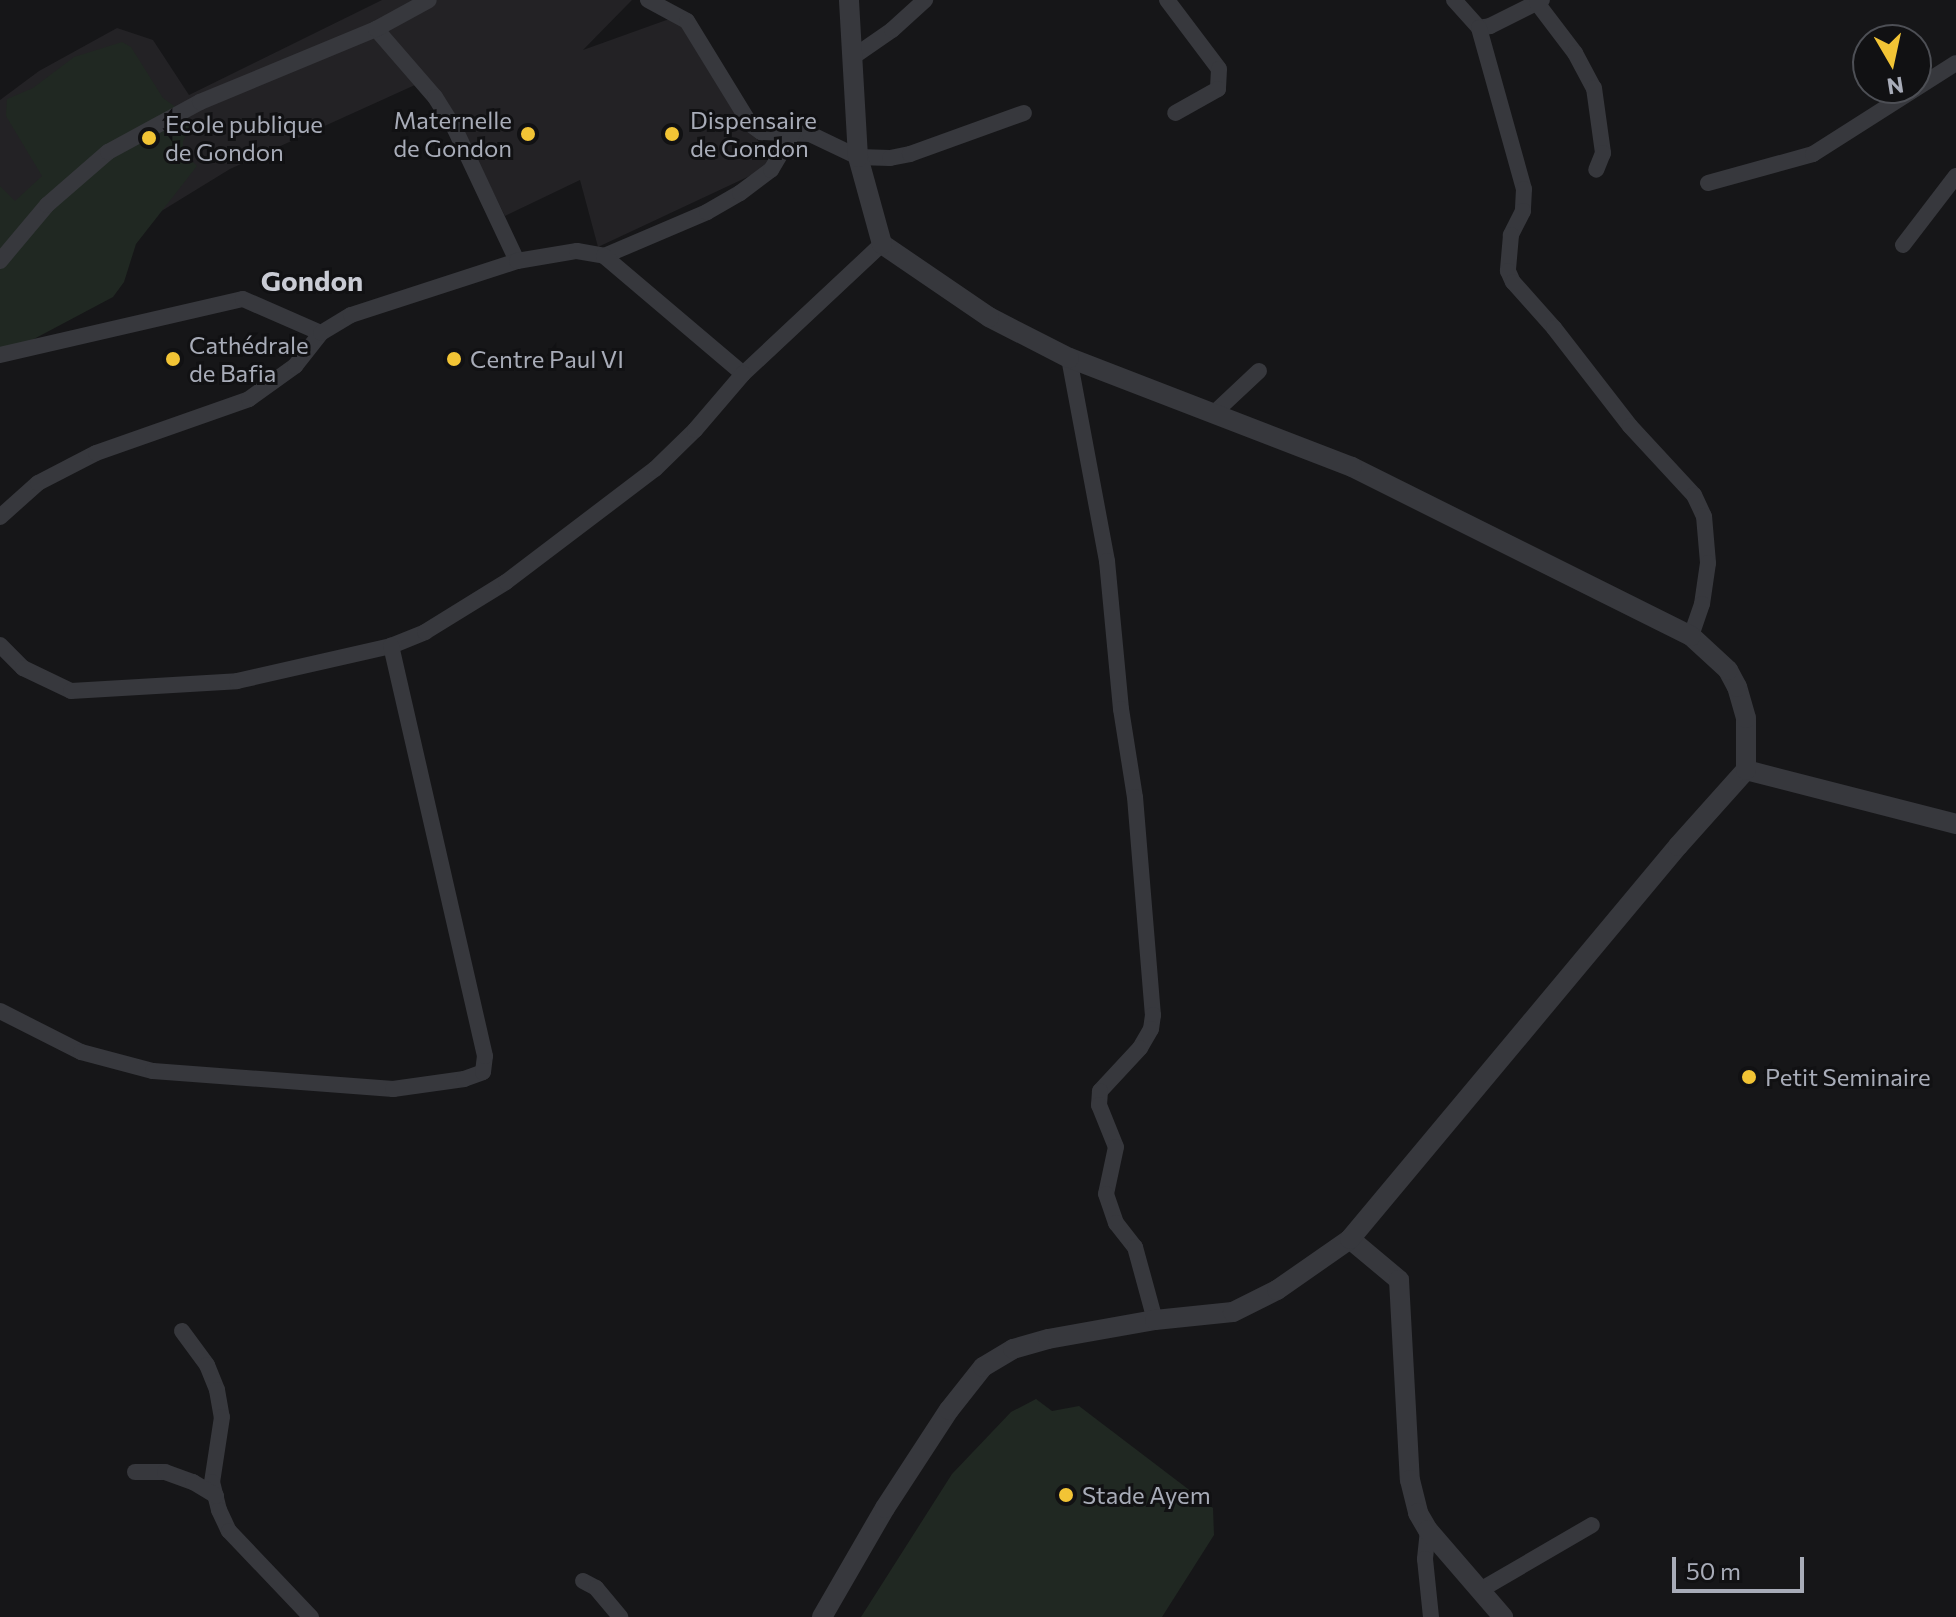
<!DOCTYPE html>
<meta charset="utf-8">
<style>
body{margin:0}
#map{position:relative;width:1956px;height:1617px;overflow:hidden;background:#161618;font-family:Commissioner,sans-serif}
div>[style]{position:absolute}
.built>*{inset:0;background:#232225}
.green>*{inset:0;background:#202822}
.minor>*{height:16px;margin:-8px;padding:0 8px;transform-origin:8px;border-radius:8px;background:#37383d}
.tertiary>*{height:20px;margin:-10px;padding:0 10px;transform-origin:10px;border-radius:10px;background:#37383d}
.dots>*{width:22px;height:22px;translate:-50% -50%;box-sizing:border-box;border:4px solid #111113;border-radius:50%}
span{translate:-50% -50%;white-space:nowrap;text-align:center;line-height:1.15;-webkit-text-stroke:6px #111113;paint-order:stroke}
.poi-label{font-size:24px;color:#a8acb8}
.right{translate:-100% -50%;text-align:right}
.left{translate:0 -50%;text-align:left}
.quarter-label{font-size:28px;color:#c9cbd4;font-weight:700}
.north{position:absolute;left:1852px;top:24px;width:80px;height:80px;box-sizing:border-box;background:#111113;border:2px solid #4d4f55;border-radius:50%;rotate:171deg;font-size:22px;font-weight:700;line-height:32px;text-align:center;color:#a8acb8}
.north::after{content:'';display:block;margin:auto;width:28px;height:36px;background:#f2c435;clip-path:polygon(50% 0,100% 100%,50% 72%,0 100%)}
.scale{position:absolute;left:1672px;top:1557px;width:132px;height:36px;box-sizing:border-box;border:4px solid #a8acb8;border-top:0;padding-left:10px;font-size:24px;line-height:28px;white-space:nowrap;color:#a8acb8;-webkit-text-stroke:6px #111113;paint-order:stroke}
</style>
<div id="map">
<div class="built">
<i style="clip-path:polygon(382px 0,632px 0,583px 50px,672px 18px,686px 26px,773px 165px,598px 247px,580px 180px,505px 216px,466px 137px,426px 80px,230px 169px,0 310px,0 100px,39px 71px,117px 28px,153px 40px,189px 95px)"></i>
</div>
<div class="green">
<i style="clip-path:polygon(122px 42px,131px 47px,163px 98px,187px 115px,190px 124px,183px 142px,183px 152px,197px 166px,136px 244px,124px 282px,113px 297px,0 357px,0 186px,15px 201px,42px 176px,6px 116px,7px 99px,33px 88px,74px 57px)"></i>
<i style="clip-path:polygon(1036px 1399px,1052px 1411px,1079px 1406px,1213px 1508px,1214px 1535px,1162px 1617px,861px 1617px,952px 1474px,1011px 1412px)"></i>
</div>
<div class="minor">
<i style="left:648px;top:0;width:44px;rotate:28.3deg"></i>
<i style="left:687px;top:21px;width:121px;rotate:58.5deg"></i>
<i style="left:750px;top:124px;width:14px;rotate:36deg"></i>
<i style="left:761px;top:132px;width:49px;rotate:2.3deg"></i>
<i style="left:810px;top:134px;width:53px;rotate:25.6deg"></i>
<i style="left:858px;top:157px;width:32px;rotate:2deg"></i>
<i style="left:890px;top:158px;width:20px;rotate:-11deg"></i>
<i style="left:910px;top:154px;width:121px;rotate:-19.8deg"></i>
<i style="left:1167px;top:0;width:86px;rotate:53deg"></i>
<i style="left:1219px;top:69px;width:20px;rotate:93deg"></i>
<i style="left:1218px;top:89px;width:49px;rotate:150.8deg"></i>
<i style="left:1454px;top:0;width:38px;rotate:48deg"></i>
<i style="left:1479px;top:28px;width:11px;rotate:-10deg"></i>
<i style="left:1490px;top:26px;width:58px;rotate:-26.6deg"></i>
<i style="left:1537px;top:3px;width:63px;rotate:52.8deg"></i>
<i style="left:1575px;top:53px;width:40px;rotate:62deg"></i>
<i style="left:1594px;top:88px;width:66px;rotate:82.1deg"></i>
<i style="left:1603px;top:153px;width:18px;rotate:112deg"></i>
<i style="left:1479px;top:28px;width:167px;rotate:74.4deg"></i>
<i style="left:1524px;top:189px;width:22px;rotate:93deg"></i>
<i style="left:1523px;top:211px;width:27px;rotate:117deg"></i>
<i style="left:1511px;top:235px;width:36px;rotate:95deg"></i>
<i style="left:1508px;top:271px;width:12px;rotate:66deg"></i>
<i style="left:1513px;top:282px;width:62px;rotate:48.3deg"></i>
<i style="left:1554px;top:328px;width:124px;rotate:52.2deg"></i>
<i style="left:1630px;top:426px;width:94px;rotate:47.2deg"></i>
<i style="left:1694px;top:495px;width:23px;rotate:65deg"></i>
<i style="left:1704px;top:516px;width:47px;rotate:85.1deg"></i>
<i style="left:1708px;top:563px;width:41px;rotate:98.3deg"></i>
<i style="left:1702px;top:604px;width:34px;rotate:109deg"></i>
<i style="left:376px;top:29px;width:90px;rotate:49.1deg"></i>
<i style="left:435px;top:97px;width:36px;rotate:58deg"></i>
<i style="left:454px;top:127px;width:148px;rotate:64.8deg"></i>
<i style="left:853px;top:57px;width:47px;rotate:-34.7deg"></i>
<i style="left:892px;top:30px;width:45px;rotate:-42.3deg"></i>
<i style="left:1708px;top:183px;width:109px;rotate:-15.4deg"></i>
<i style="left:1813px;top:154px;width:169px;rotate:-32.5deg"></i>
<i style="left:1903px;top:245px;width:87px;rotate:-52.5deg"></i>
<i style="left:604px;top:256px;width:112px;rotate:-23.1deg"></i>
<i style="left:707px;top:212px;width:38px;rotate:-30deg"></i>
<i style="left:740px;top:193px;width:39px;rotate:-37deg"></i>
<i style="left:771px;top:170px;width:43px;rotate:-59.3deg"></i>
<i style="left:0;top:261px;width:73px;rotate:-50deg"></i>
<i style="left:47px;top:205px;width:81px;rotate:-41deg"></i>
<i style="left:108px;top:152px;width:105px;rotate:-28.5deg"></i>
<i style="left:200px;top:102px;width:191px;rotate:-22.5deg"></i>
<i style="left:376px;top:29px;width:60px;rotate:-28.7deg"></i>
<i style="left:0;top:355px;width:249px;rotate:-13deg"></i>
<i style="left:243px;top:299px;width:85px;rotate:23.6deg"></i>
<i style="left:1069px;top:358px;width:207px;rotate:79.4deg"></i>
<i style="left:1107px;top:561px;width:149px;rotate:84.6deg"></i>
<i style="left:1121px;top:709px;width:89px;rotate:81deg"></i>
<i style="left:1135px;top:797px;width:219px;rotate:85.3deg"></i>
<i style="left:1153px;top:1015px;width:14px;rotate:98deg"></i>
<i style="left:1151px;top:1029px;width:22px;rotate:120deg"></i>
<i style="left:1140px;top:1048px;width:59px;rotate:132.9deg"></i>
<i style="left:1100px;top:1091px;width:14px;rotate:94deg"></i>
<i style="left:1099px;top:1105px;width:45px;rotate:68deg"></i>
<i style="left:1116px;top:1147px;width:48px;rotate:102deg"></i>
<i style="left:1106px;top:1194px;width:31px;rotate:71deg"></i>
<i style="left:1116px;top:1223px;width:31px;rotate:52deg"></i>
<i style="left:1135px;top:1247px;width:76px;rotate:74.7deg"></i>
<i style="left:1213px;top:414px;width:63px;rotate:-43.1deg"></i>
<i style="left:0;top:517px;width:51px;rotate:-41.8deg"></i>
<i style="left:38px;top:483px;width:65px;rotate:-27.3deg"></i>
<i style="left:96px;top:453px;width:162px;rotate:-19.4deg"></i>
<i style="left:249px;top:399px;width:57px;rotate:-35.7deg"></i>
<i style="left:295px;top:366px;width:42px;rotate:-51.8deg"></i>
<i style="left:321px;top:333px;width:35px;rotate:-31deg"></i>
<i style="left:351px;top:315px;width:175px;rotate:-18deg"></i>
<i style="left:517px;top:261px;width:61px;rotate:-9.5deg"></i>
<i style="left:577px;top:251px;width:27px;rotate:10deg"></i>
<i style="left:604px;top:256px;width:182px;rotate:40.3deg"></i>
<i style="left:743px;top:374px;width:190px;rotate:-43.1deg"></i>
<i style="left:0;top:645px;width:33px;rotate:45deg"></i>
<i style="left:23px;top:668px;width:53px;rotate:25.6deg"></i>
<i style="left:71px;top:691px;width:166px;rotate:-3.4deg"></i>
<i style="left:237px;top:681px;width:158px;rotate:-12.8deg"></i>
<i style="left:391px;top:646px;width:37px;rotate:-22deg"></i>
<i style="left:425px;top:632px;width:95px;rotate:-31.7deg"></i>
<i style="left:506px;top:582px;width:187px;rotate:-37.2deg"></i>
<i style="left:655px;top:469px;width:56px;rotate:-44.3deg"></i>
<i style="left:695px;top:430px;width:74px;rotate:-49.4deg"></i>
<i style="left:0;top:1011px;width:91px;rotate:26.8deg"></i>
<i style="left:81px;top:1052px;width:74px;rotate:14.8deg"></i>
<i style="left:153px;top:1071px;width:241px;rotate:4.3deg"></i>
<i style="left:393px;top:1089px;width:72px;rotate:-8deg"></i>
<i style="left:464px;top:1079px;width:20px;rotate:-20deg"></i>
<i style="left:483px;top:1072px;width:16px;rotate:-83deg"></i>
<i style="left:485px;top:1056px;width:421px;rotate:-102.9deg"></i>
<i style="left:182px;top:1331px;width:42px;rotate:53.7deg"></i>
<i style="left:207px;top:1365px;width:27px;rotate:68deg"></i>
<i style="left:217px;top:1390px;width:27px;rotate:80deg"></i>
<i style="left:222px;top:1417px;width:66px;rotate:98.7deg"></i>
<i style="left:212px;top:1482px;width:29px;rotate:76deg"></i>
<i style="left:219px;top:1510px;width:23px;rotate:65deg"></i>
<i style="left:229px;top:1531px;width:119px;rotate:46.4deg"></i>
<i style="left:135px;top:1472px;width:30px"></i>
<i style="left:165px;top:1472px;width:30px;rotate:20deg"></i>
<i style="left:193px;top:1482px;width:27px;rotate:31deg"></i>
<i style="left:1428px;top:1530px;width:29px;rotate:96deg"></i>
<i style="left:1425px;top:1559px;width:58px;rotate:84.1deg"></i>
<i style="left:583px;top:1581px;width:15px;rotate:28deg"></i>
<i style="left:596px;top:1588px;width:38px;rotate:50deg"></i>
<i style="left:1482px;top:1589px;width:127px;rotate:-30.2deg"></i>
</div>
<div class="tertiary">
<i style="left:1746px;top:770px;width:217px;rotate:14.4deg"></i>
<i style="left:1350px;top:1239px;width:64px;rotate:39.9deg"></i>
<i style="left:1399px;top:1280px;width:200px;rotate:86.9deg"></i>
<i style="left:1410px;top:1480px;width:34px;rotate:76deg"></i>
<i style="left:1418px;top:1513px;width:20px;rotate:60deg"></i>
<i style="left:1428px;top:1530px;width:115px;rotate:49.2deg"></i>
<i style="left:822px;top:1617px;width:126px;rotate:-60deg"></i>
<i style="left:885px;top:1508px;width:117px;rotate:-56.9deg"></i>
<i style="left:949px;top:1410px;width:55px;rotate:-51.7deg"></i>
<i style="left:983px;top:1367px;width:35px;rotate:-31deg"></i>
<i style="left:1013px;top:1349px;width:36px;rotate:-16deg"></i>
<i style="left:1048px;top:1339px;width:109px;rotate:-10.1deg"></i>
<i style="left:1155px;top:1320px;width:78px;rotate:-5.9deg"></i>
<i style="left:1233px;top:1312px;width:49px;rotate:-26.6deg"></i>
<i style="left:1277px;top:1290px;width:89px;rotate:-34.9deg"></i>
<i style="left:1350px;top:1239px;width:512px;rotate:-50.15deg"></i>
<i style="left:1678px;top:846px;width:102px;rotate:-48.2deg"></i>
<i style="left:1746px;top:770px;width:52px;rotate:-90deg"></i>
<i style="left:1746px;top:718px;width:32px;rotate:-106deg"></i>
<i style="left:1737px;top:687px;width:19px;rotate:-118deg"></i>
<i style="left:1728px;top:670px;width:50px;rotate:-137.4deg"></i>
<i style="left:1691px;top:636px;width:379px;rotate:-153.5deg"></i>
<i style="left:1352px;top:467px;width:303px;rotate:-158.9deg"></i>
<i style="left:1069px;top:358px;width:90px;rotate:-152.9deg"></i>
<i style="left:989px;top:317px;width:130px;rotate:-145.7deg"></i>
<i style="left:882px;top:244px;width:90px;rotate:-105.4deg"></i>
<i style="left:858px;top:157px;width:157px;rotate:-93.3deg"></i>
</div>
<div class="dots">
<i style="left:528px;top:134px;background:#f2c435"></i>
<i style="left:672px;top:134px;background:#f2c435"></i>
<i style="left:149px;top:138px;background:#f2c435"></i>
<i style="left:173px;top:359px;background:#f2c435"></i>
<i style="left:454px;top:359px;background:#f2c435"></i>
<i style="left:1749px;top:1077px;background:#f2c435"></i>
<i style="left:1066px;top:1495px;background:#f2c435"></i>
</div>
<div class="poi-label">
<span class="right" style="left:512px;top:134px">Maternelle<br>de Gondon</span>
<span class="left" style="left:690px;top:134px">Dispensaire<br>de Gondon</span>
<span class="left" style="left:165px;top:138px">Ecole publique<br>de Gondon</span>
<span class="left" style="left:189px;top:359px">Cathédrale<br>de Bafia</span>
<span class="left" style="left:470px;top:359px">Centre Paul VI</span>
<span class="left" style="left:1765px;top:1077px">Petit Seminaire</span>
<span class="left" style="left:1082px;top:1495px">Stade Ayem</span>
</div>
<div class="quarter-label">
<span style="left:312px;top:280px">Gondon</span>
</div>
<div class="north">N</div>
<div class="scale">50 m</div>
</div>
